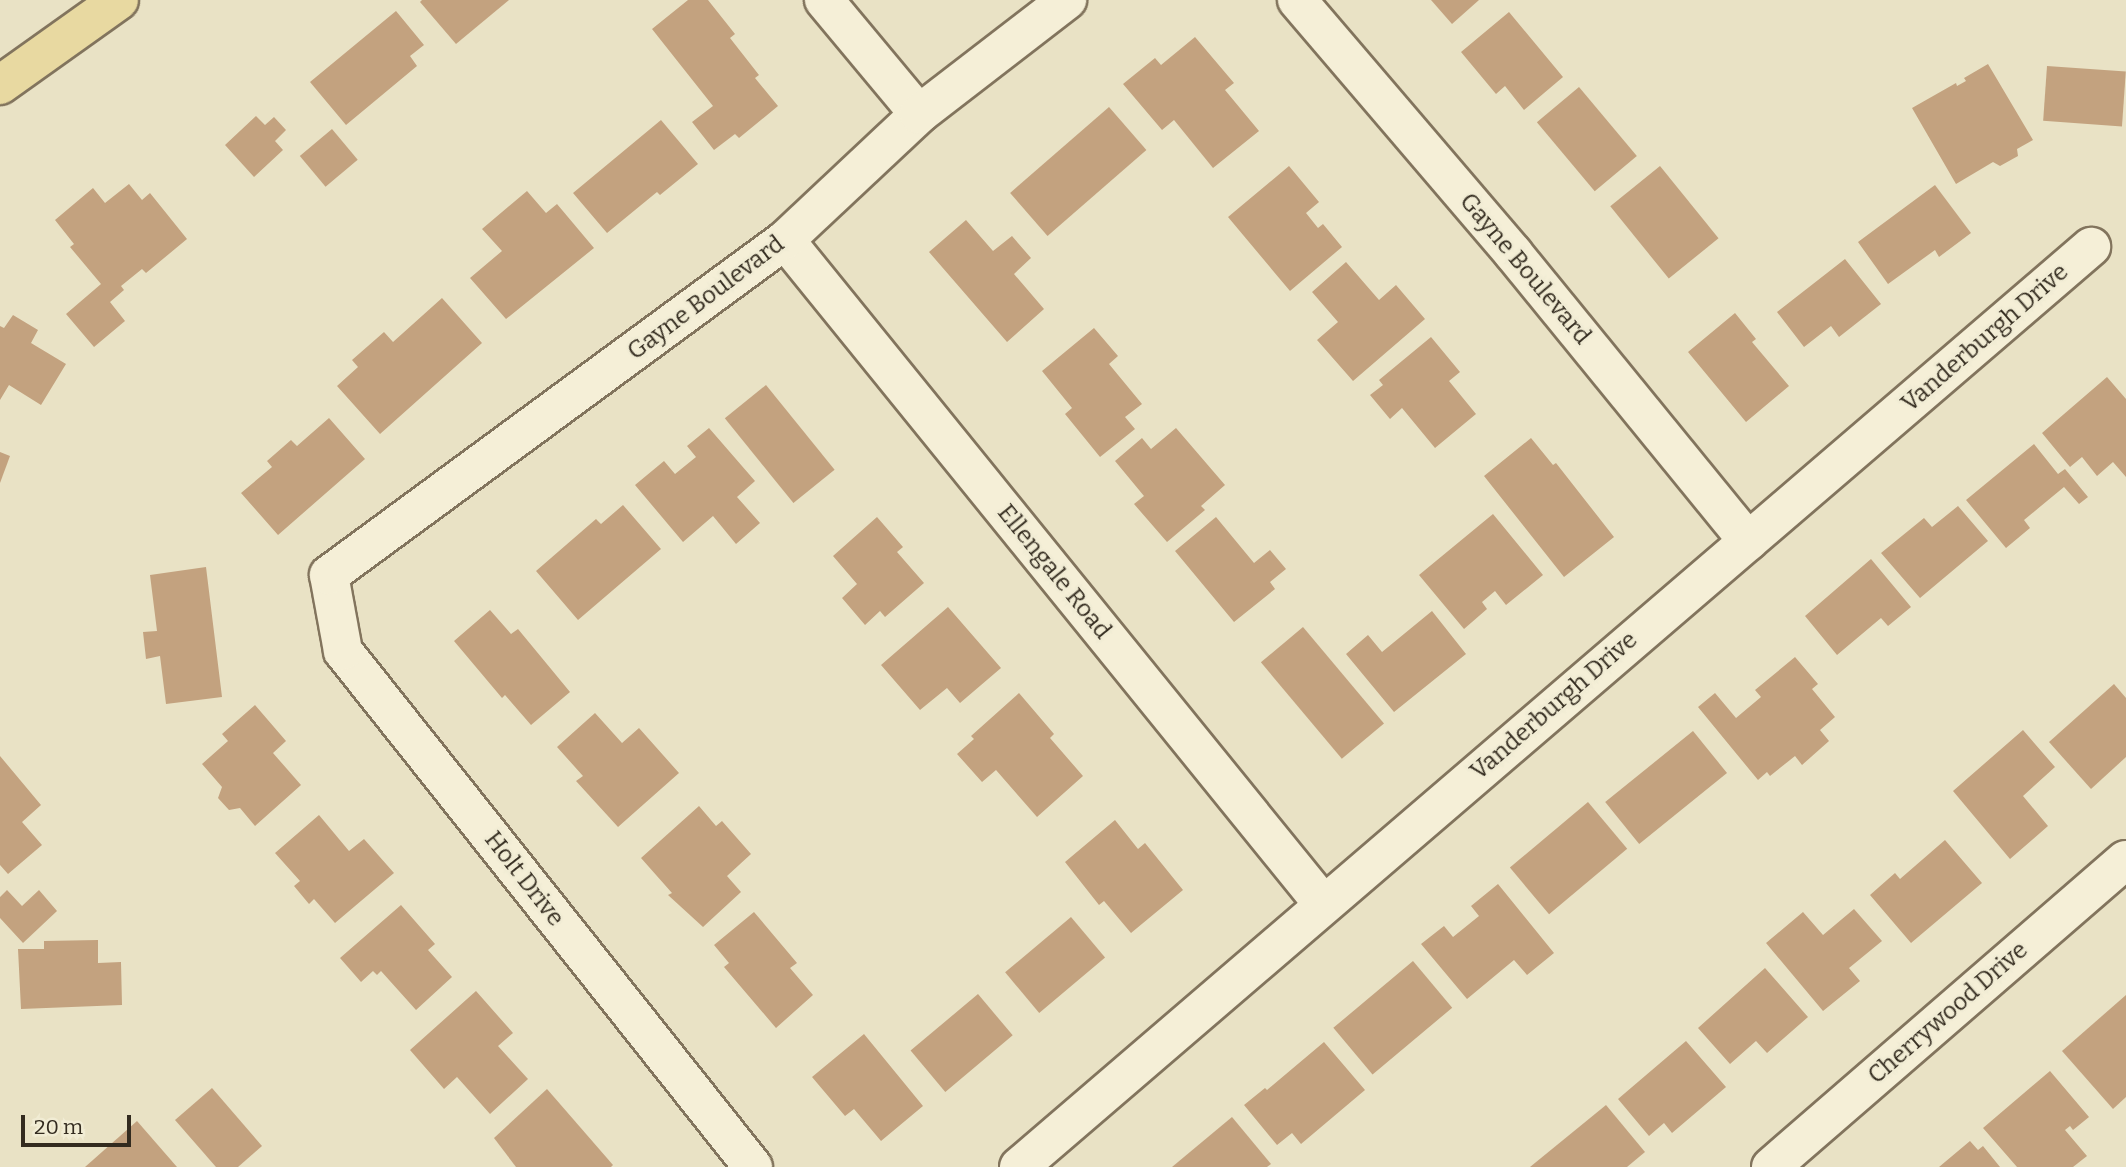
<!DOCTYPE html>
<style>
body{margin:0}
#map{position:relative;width:2126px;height:1167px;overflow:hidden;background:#e9e2c5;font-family:Bitter,serif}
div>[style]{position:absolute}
.building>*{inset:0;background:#c3a27f;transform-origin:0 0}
.roads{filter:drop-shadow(2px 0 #82745d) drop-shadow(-2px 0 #82745d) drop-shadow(0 2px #82745d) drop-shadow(0 -2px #82745d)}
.minor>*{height:38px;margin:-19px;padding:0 19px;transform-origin:19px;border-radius:19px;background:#f5efd7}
.major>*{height:38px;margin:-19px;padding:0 19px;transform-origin:19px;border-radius:19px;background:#e8d9a1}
span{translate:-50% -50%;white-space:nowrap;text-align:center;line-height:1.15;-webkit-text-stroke:5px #f1ecd4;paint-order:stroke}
.street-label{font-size:24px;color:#332b1f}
.scale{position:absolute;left:21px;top:1115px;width:110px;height:32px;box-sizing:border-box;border:4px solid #332b1f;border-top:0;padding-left:9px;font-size:21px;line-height:24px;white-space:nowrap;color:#332b1f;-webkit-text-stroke:5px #f1ecd4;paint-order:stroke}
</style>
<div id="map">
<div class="building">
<i style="clip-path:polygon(422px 0,509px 0,456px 44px,420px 2px)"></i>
<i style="clip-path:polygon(688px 0,708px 0,735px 34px,730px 38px,759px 75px,755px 78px,778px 106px,739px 138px,735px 134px,714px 150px,692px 122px,713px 106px,652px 29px)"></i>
<i style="clip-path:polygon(1431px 0,1479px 0,1452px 24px)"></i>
<i style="clip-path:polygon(396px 11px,424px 45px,410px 56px,417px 66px,346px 125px,310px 82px)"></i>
<i style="clip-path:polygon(1509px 12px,1563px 77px,1524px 110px,1505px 86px,1496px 94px,1461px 52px)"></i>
<i style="clip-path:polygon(1195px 37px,1234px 83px,1225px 90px,1259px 131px,1213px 168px,1174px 120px,1162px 130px,1123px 84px,1155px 58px,1161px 65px)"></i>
<i style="clip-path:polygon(1988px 64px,2033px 140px,2017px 149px,2018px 156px,2000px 166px,1993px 162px,1956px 184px,1912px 108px,1956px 83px,1957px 86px,1966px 81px,1964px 78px)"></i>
<i style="left:2047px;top:66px;width:79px;height:55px;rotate:4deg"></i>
<i style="left:1579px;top:87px;width:90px;height:55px;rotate:50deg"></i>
<i style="left:1109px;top:107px;width:57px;height:131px;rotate:49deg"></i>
<i style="clip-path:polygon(256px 116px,265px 125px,274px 117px,286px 130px,275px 141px,283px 150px,254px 177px,225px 145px)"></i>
<i style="clip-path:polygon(661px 120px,698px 164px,660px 195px,657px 192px,607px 233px,573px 193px)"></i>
<i style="left:332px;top:129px;width:40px;height:42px;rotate:50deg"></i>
<i style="clip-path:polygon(1289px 166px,1319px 202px,1306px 213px,1318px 228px,1323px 224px,1342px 247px,1290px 291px,1228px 217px)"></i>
<i style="left:1660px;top:166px;width:93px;height:64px;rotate:51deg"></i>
<i style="clip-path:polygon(129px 184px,142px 200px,150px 193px,187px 239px,146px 273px,142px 269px,121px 286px,124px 290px,110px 302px,125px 321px,94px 347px,66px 314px,101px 284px,70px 247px,74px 244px,55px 220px,93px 188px,105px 203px)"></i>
<i style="clip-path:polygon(1935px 185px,1971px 233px,1939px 257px,1935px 250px,1888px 284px,1858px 242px)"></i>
<i style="clip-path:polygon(527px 191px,546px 213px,557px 204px,594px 248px,506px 319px,470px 278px,502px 251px,482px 229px)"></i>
<i style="clip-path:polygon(966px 220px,993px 251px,1012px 236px,1031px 258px,1014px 274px,1044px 309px,1007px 342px,929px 252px)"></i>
<i style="clip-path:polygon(1845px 259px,1881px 304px,1839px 337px,1831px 326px,1804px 347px,1777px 312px)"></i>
<i style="clip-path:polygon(1346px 262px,1379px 300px,1396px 285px,1425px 319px,1353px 381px,1317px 340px,1338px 322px,1312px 292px)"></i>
<i style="clip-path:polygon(442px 298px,482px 343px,380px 434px,337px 386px,358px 367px,352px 360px,384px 332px,393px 342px)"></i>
<i style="clip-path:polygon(1735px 313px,1756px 339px,1752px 342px,1789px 386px,1746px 422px,1688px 352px)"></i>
<i style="clip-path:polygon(13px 315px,38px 330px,31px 343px,66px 364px,41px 405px,9px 385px,0 400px,0 326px,4px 328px)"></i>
<i style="clip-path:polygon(1094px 328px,1118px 356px,1109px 364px,1142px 404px,1125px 417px,1135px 429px,1100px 457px,1065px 414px,1072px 408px,1042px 371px)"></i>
<i style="clip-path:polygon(1431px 337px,1460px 372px,1449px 381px,1476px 414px,1435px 448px,1402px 408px,1390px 419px,1370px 395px,1383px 385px,1379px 380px)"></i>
<i style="clip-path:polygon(2107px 377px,2126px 399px,2126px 477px,2113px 462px,2097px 476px,2082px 457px,2070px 467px,2042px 433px)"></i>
<i style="left:766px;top:385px;width:109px;height:53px;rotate:51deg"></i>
<i style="clip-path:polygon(329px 418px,365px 459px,278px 535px,241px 493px,272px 467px,267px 461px,291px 440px,297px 446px)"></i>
<i style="clip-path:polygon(709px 428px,755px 481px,737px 497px,760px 523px,736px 544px,713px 516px,683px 542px,635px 485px,664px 461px,675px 474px,696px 457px,687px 446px)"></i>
<i style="clip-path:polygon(1176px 428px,1225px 485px,1201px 506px,1205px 510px,1167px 542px,1134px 504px,1144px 496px,1115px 461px,1142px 438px,1151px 449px)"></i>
<i style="clip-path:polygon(1531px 438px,1553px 465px,1556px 463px,1614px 537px,1564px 577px,1484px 476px)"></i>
<i style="clip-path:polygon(2034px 444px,2058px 474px,2065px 469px,2088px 497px,2079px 504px,2064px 487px,2024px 520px,2030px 528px,2006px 548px,1966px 500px)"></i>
<i style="clip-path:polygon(0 452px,10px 456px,0 483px)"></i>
<i style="clip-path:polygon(623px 505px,661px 549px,578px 620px,536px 571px,596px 519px,601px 524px)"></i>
<i style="clip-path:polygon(1958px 506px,1988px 541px,1920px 598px,1881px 553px,1924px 518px,1932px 527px)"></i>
<i style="clip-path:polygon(1493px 514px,1543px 575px,1506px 605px,1495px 591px,1482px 602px,1487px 609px,1464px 629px,1419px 575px)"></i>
<i style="clip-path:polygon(877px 517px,903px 547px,897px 552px,924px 583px,885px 617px,880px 611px,865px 625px,842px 598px,857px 584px,833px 556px)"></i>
<i style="clip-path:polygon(1216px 517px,1254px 563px,1270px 550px,1286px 569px,1270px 582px,1275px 589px,1234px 622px,1175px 551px)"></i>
<i style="clip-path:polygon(1871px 559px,1911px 607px,1888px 626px,1881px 618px,1837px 655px,1805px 616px)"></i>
<i style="clip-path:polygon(206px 567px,222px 697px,166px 704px,160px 656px,146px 659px,143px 632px,157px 631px,150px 575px)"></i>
<i style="clip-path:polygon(948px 607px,1001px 668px,960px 703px,947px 688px,920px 710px,881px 665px)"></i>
<i style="clip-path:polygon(490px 610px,511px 634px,518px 629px,570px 692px,531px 725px,505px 695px,502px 698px,454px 641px)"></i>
<i style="clip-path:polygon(1432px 611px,1466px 654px,1394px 712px,1346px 654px,1368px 635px,1382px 652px)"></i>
<i style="left:1303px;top:627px;width:126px;height:55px;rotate:50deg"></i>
<i style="clip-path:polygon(1795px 657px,1818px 684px,1812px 689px,1835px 717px,1820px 730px,1829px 741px,1802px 765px,1795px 756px,1770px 776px,1767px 772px,1758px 780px,1698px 707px,1715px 693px,1736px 718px,1761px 697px,1755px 690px)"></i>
<i style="clip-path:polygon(2114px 684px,2126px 698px,2126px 757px,2091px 789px,2049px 742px)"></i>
<i style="clip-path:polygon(1019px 693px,1054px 734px,1050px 738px,1083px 776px,1037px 817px,996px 770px,982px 782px,957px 754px,974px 739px,971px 736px)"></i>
<i style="clip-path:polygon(255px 705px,286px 741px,273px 753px,301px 785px,255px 826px,240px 808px,229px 810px,218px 798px,222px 787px,202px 764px,228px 741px,222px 734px)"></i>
<i style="clip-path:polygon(595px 713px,622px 743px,639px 728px,679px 773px,618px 827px,576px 781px,583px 776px,557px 747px)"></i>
<i style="clip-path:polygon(2023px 730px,2055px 767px,2023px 796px,2048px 826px,2010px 859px,1953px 791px)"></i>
<i style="left:1693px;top:731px;width:54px;height:113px;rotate:51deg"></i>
<i style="clip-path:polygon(0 756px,41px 805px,22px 822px,42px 845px,8px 874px,0 865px)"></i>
<i style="left:1588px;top:802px;width:61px;height:102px;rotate:50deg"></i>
<i style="clip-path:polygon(699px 806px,716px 826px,722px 821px,751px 854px,727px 876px,741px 892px,703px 927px,668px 895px,672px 893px,641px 858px)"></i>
<i style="clip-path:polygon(319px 815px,349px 851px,364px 839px,394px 873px,335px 923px,314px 899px,309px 904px,294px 886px,300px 881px,275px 853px)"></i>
<i style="clip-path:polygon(1115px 820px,1138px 849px,1145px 843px,1183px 890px,1131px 933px,1104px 901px,1099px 905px,1065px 862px)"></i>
<i style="clip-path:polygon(1945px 840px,1982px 883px,1911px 943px,1870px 895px,1895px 873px,1900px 879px)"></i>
<i style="clip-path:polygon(1498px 884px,1554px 953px,1527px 975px,1514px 960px,1467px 999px,1421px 944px,1444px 926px,1453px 937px,1479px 916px,1471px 906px)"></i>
<i style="clip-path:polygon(7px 890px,22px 906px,39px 890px,57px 911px,23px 943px,0 918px,0 897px)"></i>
<i style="clip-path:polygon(401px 905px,435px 944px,428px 950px,452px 977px,416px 1010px,381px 971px,377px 975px,373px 971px,361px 982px,340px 958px)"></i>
<i style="clip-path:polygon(1854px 909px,1882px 941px,1849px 968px,1860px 981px,1823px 1011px,1766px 943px,1803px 912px,1823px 935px)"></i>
<i style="clip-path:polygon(754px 912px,797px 963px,790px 968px,813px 995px,776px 1028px,724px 967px,729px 963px,714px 945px)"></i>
<i style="left:1071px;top:917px;width:53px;height:86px;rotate:50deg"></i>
<i style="clip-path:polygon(98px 940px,98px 963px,121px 962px,122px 1005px,21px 1009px,18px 949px,44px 949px,44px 941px)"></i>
<i style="left:1413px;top:961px;width:61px;height:104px;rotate:50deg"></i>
<i style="clip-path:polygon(1765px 968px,1808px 1017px,1767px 1053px,1756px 1041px,1730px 1064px,1698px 1028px)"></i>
<i style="clip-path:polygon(476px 991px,513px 1033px,498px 1046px,528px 1079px,490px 1114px,457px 1077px,444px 1089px,410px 1050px)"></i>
<i style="left:978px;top:994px;width:54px;height:88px;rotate:50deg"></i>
<i style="clip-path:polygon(2126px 995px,2126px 1097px,2113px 1109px,2062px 1051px)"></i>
<i style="clip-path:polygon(864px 1034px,923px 1106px,881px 1141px,854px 1109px,845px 1116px,812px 1077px)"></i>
<i style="clip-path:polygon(1686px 1041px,1726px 1087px,1672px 1133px,1664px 1123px,1649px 1136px,1618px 1099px)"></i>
<i style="clip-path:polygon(1324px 1042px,1365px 1090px,1301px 1144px,1292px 1133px,1277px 1145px,1244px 1105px,1265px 1088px,1267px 1090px)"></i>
<i style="clip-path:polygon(2050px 1071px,2089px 1117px,2073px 1130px,2070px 1126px,2065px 1130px,2087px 1156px,2073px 1167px,2017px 1167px,1983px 1128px)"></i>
<i style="clip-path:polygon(212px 1088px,262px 1146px,238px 1167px,216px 1167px,175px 1120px)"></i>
<i style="clip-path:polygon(547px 1089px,613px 1165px,611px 1167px,516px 1167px,494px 1138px)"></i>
<i style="clip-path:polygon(1606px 1105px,1645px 1152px,1627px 1167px,1530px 1167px)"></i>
<i style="clip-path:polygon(1232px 1117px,1271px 1164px,1267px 1167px,1172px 1167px)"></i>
<i style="clip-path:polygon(137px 1121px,177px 1167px,85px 1167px)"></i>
<i style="clip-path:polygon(1970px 1141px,1978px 1150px,1983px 1146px,2000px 1167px,1939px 1167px)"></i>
</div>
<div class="roads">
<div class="minor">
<i style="left:824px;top:0;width:148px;rotate:50.2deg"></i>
<i style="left:1297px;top:0;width:333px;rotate:49.5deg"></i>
<i style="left:1513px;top:253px;width:372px;rotate:50.8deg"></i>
<i style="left:785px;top:240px;width:855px;rotate:50.98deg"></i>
<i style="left:753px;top:1167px;width:659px;rotate:-128.47deg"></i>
<i style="left:343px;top:651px;width:77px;rotate:-100.4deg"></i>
<i style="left:329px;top:575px;width:566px;rotate:-36.3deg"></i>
<i style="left:785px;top:240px;width:184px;rotate:-43.2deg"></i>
<i style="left:919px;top:114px;width:187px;rotate:-37.6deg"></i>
<i style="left:1019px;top:1167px;width:1413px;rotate:-40.64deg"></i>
<i style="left:1771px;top:1167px;width:469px;rotate:-40.9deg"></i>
</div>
<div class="major">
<i style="left:0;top:85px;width:146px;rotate:-35.5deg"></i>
</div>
</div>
<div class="street-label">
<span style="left:1525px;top:269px;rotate:50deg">Gayne Boulevard</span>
<span style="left:706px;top:298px;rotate:-37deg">Gayne Boulevard</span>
<span style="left:1985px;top:338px;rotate:-41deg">Vanderburgh Drive</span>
<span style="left:1054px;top:572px;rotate:51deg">Ellengale Road</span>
<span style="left:1554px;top:706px;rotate:-41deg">Vanderburgh Drive</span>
<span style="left:524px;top:879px;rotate:52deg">Holt Drive</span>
<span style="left:1948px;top:1013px;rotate:-41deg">Cherrywood Drive</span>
</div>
<div class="scale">20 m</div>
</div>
